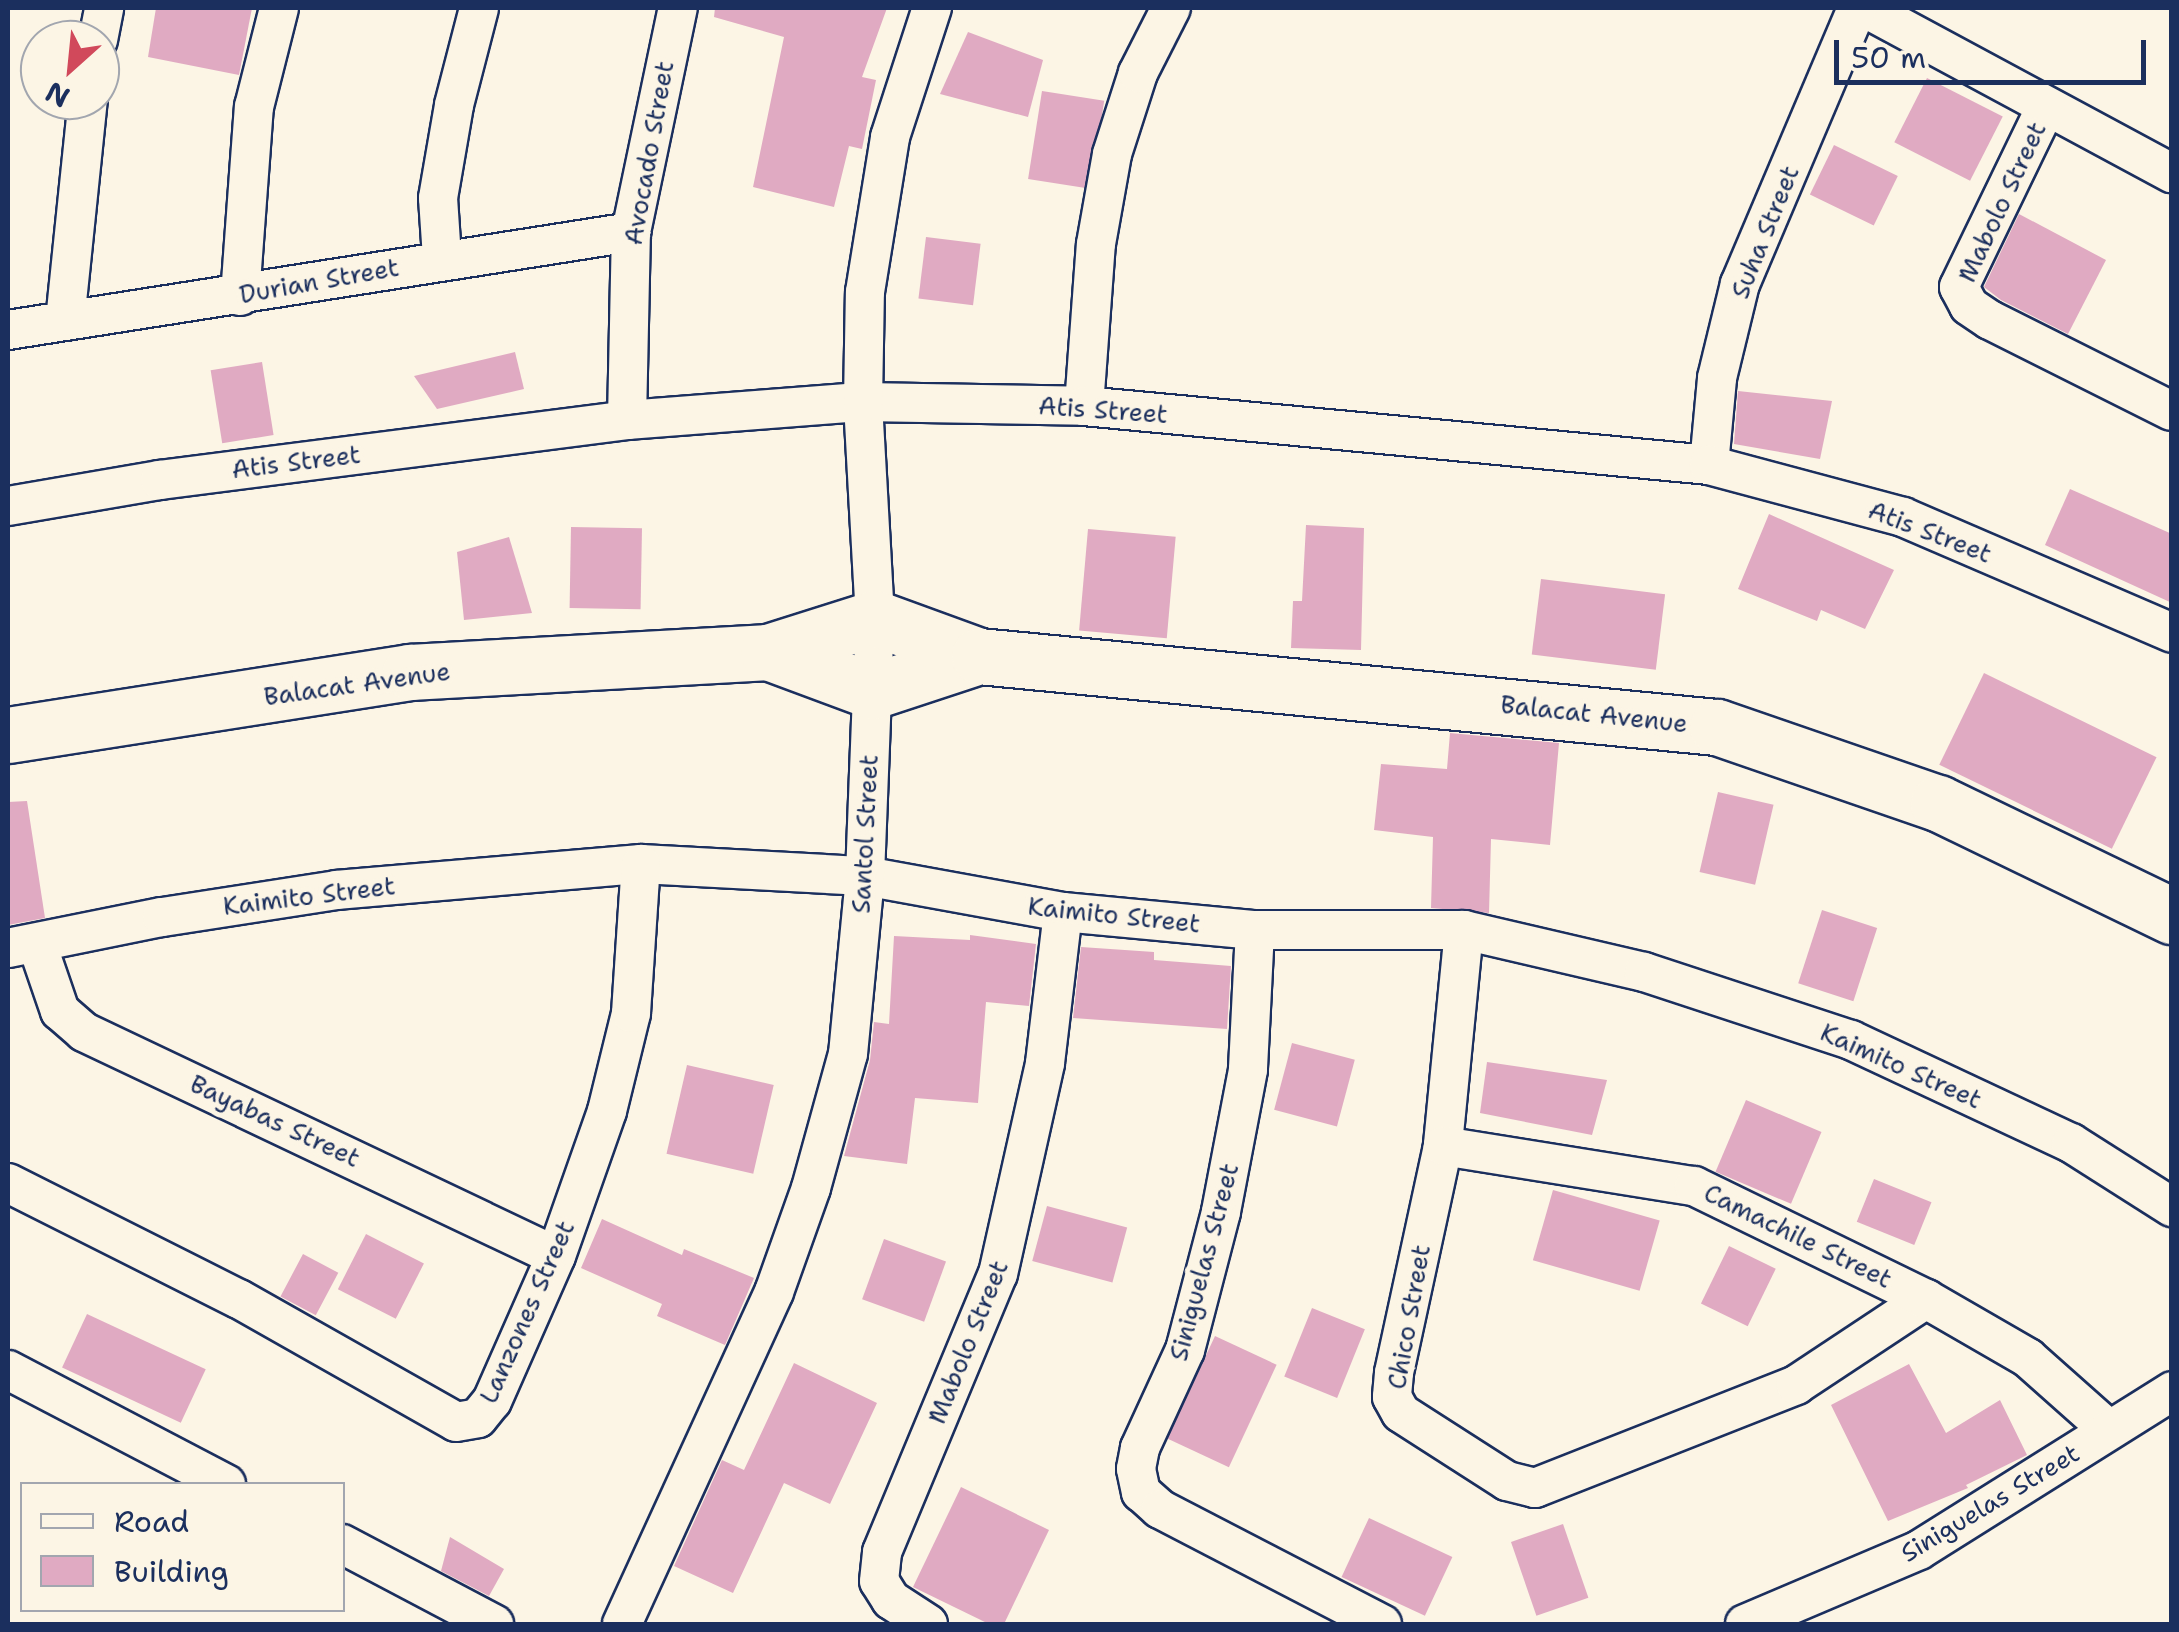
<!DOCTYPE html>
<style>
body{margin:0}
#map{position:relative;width:2179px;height:1632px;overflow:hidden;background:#fcf5e5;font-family:"Shantell Sans",sans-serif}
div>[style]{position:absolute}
.building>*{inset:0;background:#e0aac2;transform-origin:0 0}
.roads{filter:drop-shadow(2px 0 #1b2f5e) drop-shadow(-2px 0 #1b2f5e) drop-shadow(0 2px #1b2f5e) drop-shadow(0 -2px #1b2f5e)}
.street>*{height:38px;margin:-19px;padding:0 19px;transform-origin:19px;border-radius:19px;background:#fcf5e5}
.secondary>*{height:55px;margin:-27.5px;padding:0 27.5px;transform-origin:27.5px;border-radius:27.5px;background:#fcf5e5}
span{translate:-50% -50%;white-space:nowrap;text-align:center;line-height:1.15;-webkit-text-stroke:10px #fcf5e5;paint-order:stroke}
.street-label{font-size:25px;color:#1b2f5e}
.frame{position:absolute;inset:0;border:10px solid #1b2f5e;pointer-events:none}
.legend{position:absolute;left:20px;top:1482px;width:325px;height:130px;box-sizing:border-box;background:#fcf5e5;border:2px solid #a2a6af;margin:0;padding:12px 18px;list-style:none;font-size:30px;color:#1b2f5e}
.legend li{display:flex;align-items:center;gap:20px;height:50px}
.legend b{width:50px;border:2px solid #a2a6af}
.north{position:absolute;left:20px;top:20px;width:100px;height:100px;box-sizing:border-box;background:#fcf5e5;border:2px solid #a2a6af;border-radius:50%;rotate:207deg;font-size:28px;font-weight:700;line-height:40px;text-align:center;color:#1b2f5e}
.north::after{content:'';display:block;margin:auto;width:35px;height:45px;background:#d1495b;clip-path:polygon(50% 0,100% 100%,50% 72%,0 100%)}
.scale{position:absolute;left:1834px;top:40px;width:312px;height:45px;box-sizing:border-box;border:5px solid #1b2f5e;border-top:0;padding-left:12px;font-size:30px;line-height:35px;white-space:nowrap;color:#1b2f5e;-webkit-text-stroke:8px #fcf5e5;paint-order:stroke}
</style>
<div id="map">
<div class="building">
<i style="clip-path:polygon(156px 8px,252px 8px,239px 75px,148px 57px)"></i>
<i style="clip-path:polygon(715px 8px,887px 8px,862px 77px,876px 80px,862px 149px,849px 146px,834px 207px,753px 187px,784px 37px,714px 17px)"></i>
<i style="clip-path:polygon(968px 32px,1043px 60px,1028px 117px,940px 94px)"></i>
<i style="left:1927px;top:78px;width:85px;height:72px;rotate:27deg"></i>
<i style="left:1042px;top:91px;width:63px;height:89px;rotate:9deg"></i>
<i style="left:1834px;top:145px;width:71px;height:55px;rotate:26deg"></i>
<i style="clip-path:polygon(2019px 214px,2106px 260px,2068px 334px,2001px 300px,1984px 287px)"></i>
<i style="left:926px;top:237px;width:55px;height:62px;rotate:7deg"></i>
<i style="clip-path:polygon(515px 352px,524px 389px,437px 409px,414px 376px)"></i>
<i style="left:262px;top:362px;width:74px;height:52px;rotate:81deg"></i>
<i style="clip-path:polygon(1738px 391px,1832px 401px,1820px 459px,1734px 444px)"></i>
<i style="clip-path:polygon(2070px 489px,2172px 534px,2172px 603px,2045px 545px)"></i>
<i style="clip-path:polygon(1769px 514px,1894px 570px,1865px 629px,1821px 610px,1817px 621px,1738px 589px)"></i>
<i style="clip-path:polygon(1306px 525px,1364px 528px,1361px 650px,1291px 648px,1293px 601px,1302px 601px)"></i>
<i style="left:571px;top:527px;width:71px;height:81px;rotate:1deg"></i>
<i style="left:1088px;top:529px;width:88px;height:102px;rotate:5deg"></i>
<i style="clip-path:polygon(509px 537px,532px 613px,464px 620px,457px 552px)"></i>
<i style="left:1541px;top:579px;width:125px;height:76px;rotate:7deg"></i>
<i style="left:1984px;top:673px;width:192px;height:102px;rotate:26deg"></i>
<i style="clip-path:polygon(1450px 733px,1559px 743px,1550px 845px,1491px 839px,1489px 913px,1431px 908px,1433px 837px,1374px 830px,1381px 764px,1447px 769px)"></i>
<i style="left:1718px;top:792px;width:57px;height:82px;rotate:13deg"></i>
<i style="clip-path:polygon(27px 801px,45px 918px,8px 925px,8px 802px)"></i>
<i style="left:1822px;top:910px;width:58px;height:77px;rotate:18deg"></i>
<i style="clip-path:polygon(970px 935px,1036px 944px,1029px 1006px,986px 1002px,978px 1103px,915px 1098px,907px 1164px,844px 1156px,870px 1060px,874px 1022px,889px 1024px,894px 936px,970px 940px)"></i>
<i style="clip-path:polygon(1081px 947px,1154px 952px,1154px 960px,1231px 966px,1227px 1029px,1073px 1018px)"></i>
<i style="left:1292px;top:1043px;width:65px;height:69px;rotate:15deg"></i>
<i style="clip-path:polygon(1487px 1062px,1607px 1080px,1592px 1135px,1480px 1113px)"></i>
<i style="left:687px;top:1065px;width:89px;height:91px;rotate:13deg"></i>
<i style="left:1746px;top:1100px;width:82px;height:78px;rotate:23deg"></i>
<i style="left:1874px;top:1179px;width:62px;height:46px;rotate:22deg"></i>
<i style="left:1553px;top:1190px;width:111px;height:73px;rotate:16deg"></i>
<i style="left:1047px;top:1206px;width:83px;height:57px;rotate:15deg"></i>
<i style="clip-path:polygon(602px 1219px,682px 1255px,684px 1249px,754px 1278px,725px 1345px,657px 1316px,662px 1304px,581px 1268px)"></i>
<i style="left:366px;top:1234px;width:65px;height:62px;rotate:27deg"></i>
<i style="left:884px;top:1239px;width:66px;height:64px;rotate:20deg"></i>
<i style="left:1729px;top:1246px;width:52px;height:64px;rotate:26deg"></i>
<i style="left:303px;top:1254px;width:40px;height:48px;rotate:28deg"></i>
<i style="left:1312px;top:1308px;width:57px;height:74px;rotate:22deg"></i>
<i style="left:87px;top:1314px;width:131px;height:59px;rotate:25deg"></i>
<i style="left:1215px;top:1336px;width:68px;height:113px;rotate:25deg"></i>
<i style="clip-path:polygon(794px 1363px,877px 1403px,830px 1504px,784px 1483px,733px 1593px,674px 1566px,722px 1460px,744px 1470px)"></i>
<i style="clip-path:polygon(1909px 1364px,1946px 1433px,2000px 1400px,2027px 1455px,1966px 1485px,1968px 1488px,1888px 1521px,1831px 1405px)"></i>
<i style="clip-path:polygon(961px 1487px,1049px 1530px,1004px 1624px,989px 1624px,913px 1587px)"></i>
<i style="left:1369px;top:1518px;width:92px;height:65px;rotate:25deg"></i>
<i style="left:1563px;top:1524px;width:78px;height:55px;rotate:71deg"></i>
<i style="clip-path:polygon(450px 1537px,504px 1569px,489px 1596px,441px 1571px)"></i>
</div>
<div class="roads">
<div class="street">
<i style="left:1865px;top:8px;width:349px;rotate:28.3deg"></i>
<i style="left:98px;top:40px;width:33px;rotate:-79deg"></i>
<i style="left:2046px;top:107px;width:200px;rotate:115.8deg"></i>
<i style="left:1959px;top:287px;width:21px;rotate:62deg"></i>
<i style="left:1969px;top:306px;width:25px;rotate:34deg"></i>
<i style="left:1990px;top:320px;width:203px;rotate:26.6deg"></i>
<i style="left:442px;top:258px;width:60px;rotate:-93.8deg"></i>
<i style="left:438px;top:198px;width:94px;rotate:-80.2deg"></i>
<i style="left:454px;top:105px;width:100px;rotate:-75.5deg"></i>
<i style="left:240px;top:296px;width:190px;rotate:-85.8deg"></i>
<i style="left:254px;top:107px;width:102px;rotate:-75.8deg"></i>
<i style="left:65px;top:321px;width:222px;rotate:-84.1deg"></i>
<i style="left:8px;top:330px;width:631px;rotate:-8.94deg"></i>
<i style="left:1084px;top:406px;width:162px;rotate:-85.8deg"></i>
<i style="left:1096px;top:244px;width:91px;rotate:-79.9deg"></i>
<i style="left:1112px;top:154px;width:85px;rotate:-72.2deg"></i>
<i style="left:1138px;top:73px;width:73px;rotate:-63.1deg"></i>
<i style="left:627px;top:420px;width:188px;rotate:-88.8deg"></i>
<i style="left:631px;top:232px;width:229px;rotate:-78.2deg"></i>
<i style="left:1709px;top:465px;width:87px;rotate:-84.7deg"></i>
<i style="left:1717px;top:378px;width:97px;rotate:-76.3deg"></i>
<i style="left:1740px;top:284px;width:300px;rotate:-67deg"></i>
<i style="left:8px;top:506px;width:154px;rotate:-9.7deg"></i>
<i style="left:160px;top:480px;width:471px;rotate:-7.3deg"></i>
<i style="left:627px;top:420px;width:237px;rotate:-4.4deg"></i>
<i style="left:863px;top:402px;width:221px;rotate:1deg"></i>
<i style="left:1084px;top:406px;width:628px;rotate:5.39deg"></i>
<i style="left:1709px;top:465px;width:201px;rotate:15deg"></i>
<i style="left:1903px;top:517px;width:293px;rotate:23.3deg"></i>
<i style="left:1255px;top:930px;width:140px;rotate:92.9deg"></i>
<i style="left:1248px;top:1070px;width:145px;rotate:100.8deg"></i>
<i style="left:1221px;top:1212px;width:143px;rotate:104.6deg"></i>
<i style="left:1185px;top:1350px;width:108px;rotate:114.7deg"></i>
<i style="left:1140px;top:1448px;width:21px;rotate:101deg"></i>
<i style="left:1136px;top:1469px;width:24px;rotate:78deg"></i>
<i style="left:1141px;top:1492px;width:25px;rotate:42deg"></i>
<i style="left:1160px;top:1509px;width:250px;rotate:27.4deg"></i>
<i style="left:1464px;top:930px;width:217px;rotate:95.6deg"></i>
<i style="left:1443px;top:1146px;width:232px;rotate:102.2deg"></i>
<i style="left:1394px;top:1373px;width:24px;rotate:95deg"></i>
<i style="left:1392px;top:1397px;width:18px;rotate:61deg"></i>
<i style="left:1401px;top:1413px;width:126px;rotate:32.7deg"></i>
<i style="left:1507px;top:1481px;width:29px;rotate:14deg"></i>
<i style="left:1535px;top:1488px;width:281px;rotate:-21.5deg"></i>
<i style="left:1796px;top:1385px;width:156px;rotate:-33.5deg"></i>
<i style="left:37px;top:944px;width:71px;rotate:71.1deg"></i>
<i style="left:60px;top:1011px;width:32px;rotate:41deg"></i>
<i style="left:84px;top:1032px;width:522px;rotate:25.39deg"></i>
<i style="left:8px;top:948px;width:157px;rotate:-11.4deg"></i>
<i style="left:162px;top:917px;width:176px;rotate:-8.8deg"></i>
<i style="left:336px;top:890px;width:306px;rotate:-4.9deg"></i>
<i style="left:641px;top:864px;width:224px;rotate:3.1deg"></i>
<i style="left:865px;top:876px;width:201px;rotate:10.3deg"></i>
<i style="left:1063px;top:912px;width:193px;rotate:5.4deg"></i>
<i style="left:1255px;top:930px;width:209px"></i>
<i style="left:1464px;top:930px;width:185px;rotate:13.1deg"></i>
<i style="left:1644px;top:972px;width:218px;rotate:18.2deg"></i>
<i style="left:1851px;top:1040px;width:243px;rotate:25.1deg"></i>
<i style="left:2071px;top:1143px;width:120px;rotate:32.4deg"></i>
<i style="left:1443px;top:1146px;width:254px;rotate:9.1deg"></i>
<i style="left:1694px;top:1186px;width:258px;rotate:26deg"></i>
<i style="left:1926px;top:1299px;width:118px;rotate:30deg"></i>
<i style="left:2028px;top:1358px;width:108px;rotate:41.6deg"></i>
<i style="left:8px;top:1183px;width:258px;rotate:26.7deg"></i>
<i style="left:239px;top:1299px;width:249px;rotate:29.5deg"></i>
<i style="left:456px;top:1422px;width:22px;rotate:-10deg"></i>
<i style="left:478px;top:1418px;width:22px;rotate:-51deg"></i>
<i style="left:492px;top:1401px;width:158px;rotate:-66.2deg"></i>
<i style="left:556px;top:1256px;width:154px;rotate:-70.6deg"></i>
<i style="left:607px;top:1111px;width:101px;rotate:-76.2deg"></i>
<i style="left:631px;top:1013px;width:149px;rotate:-86.2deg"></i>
<i style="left:8px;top:1370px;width:246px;rotate:27.6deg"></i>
<i style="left:342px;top:1544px;width:172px;rotate:27.8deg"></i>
<i style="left:622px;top:1624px;width:365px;rotate:-65.4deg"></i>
<i style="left:774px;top:1292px;width:110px;rotate:-70.4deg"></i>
<i style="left:811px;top:1188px;width:139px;rotate:-74.6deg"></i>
<i style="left:848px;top:1054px;width:179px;rotate:-84.5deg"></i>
<i style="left:865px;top:876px;width:258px;rotate:-87.8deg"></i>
<i style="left:875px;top:618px;width:216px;rotate:-93.2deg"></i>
<i style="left:863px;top:402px;width:110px;rotate:-89deg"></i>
<i style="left:865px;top:292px;width:157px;rotate:-80.8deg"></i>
<i style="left:890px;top:137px;width:136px;rotate:-72deg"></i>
<i style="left:928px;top:1624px;width:44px;rotate:-147deg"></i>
<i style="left:891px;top:1600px;width:22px;rotate:-122deg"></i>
<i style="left:879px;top:1581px;width:29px;rotate:-84deg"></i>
<i style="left:882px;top:1552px;width:301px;rotate:-67.4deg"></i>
<i style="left:998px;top:1274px;width:216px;rotate:-77.4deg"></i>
<i style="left:1045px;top:1063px;width:152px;rotate:-83.2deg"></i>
<i style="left:1745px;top:1624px;width:189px;rotate:-23deg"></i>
<i style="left:1919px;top:1550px;width:299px;rotate:-32.1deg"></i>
</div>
<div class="secondary">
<i style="left:768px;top:652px;width:112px;rotate:20.4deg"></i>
<i style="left:873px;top:691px;width:112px;rotate:-18.3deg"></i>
<i style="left:8px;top:735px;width:407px;rotate:-8.9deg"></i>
<i style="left:410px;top:672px;width:359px;rotate:-3.2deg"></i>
<i style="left:768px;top:652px;width:112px;rotate:-17.6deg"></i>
<i style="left:875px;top:618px;width:111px;rotate:20.1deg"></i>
<i style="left:979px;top:656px;width:741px;rotate:5.5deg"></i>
<i style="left:1717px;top:727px;width:234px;rotate:19deg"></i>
<i style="left:1938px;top:803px;width:260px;rotate:25.8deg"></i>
</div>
</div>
<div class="street-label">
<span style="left:649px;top:153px;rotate:-80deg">Avocado Street</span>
<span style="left:2002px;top:202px;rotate:-65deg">Mabolo Street</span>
<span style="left:1765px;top:232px;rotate:-68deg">Suha Street</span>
<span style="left:319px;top:281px;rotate:-10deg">Durian Street</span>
<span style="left:1103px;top:410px;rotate:4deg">Atis Street</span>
<span style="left:296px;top:462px;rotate:-7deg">Atis Street</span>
<span style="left:1930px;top:532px;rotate:21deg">Atis Street</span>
<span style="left:357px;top:684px;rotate:-8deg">Balacat Avenue</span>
<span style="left:1594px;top:714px;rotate:6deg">Balacat Avenue</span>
<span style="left:865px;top:834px;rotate:-87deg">Santol Street</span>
<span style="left:309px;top:896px;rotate:-7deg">Kaimito Street</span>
<span style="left:1114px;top:915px;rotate:6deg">Kaimito Street</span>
<span style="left:1901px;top:1066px;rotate:24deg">Kaimito Street</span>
<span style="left:275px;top:1121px;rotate:25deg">Bayabas Street</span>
<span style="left:1798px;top:1236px;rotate:26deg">Camachile Street</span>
<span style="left:1204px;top:1262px;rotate:-75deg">Siniguelas Street</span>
<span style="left:527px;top:1312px;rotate:-66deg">Lanzones Street</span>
<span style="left:1409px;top:1317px;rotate:-80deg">Chico Street</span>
<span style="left:968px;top:1342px;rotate:-68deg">Mabolo Street</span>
<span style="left:1990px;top:1503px;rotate:-31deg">Siniguelas Street</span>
</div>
<div class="frame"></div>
<ul class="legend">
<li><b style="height:12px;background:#fcf5e5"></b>Road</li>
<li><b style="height:28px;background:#e0aac2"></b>Building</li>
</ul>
<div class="north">N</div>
<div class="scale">50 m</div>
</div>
